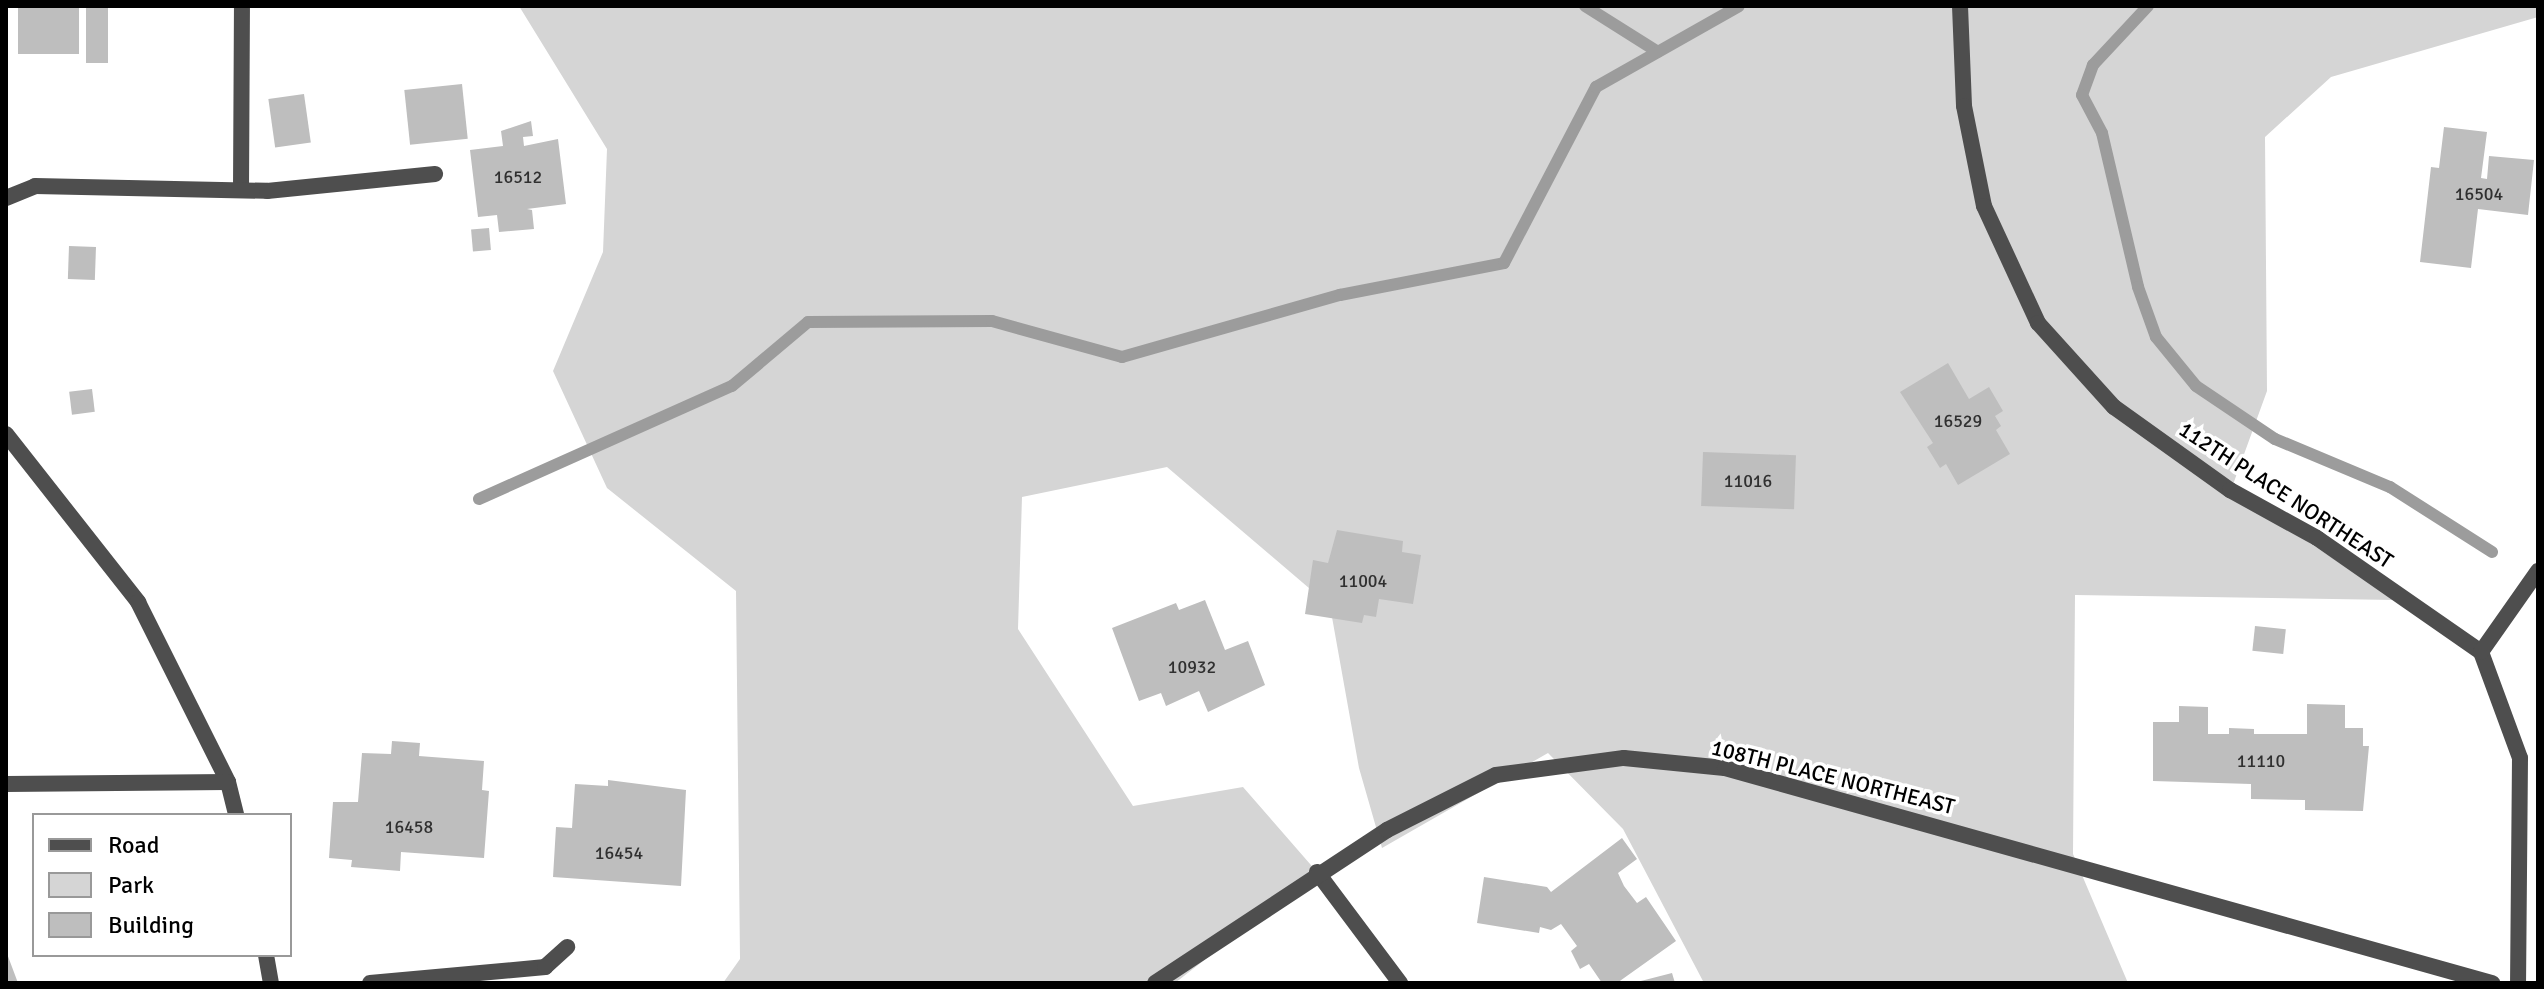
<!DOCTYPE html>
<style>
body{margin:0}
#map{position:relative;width:2544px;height:989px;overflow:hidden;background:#fff;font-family:Signika,sans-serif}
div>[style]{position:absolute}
.green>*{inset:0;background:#d5d5d5}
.stream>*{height:12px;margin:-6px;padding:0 6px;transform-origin:6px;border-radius:6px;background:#9c9c9c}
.building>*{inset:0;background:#bebebe;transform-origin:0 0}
.lane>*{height:16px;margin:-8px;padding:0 8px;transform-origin:8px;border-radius:8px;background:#4e4e4e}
.street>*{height:16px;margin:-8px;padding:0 8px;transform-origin:8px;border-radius:8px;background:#4e4e4e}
span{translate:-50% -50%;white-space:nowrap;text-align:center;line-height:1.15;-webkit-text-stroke:7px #fff;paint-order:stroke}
.number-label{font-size:18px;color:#303030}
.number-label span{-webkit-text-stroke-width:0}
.street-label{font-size:22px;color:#000}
.frame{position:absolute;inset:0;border:8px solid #000;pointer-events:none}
.legend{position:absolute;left:32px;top:813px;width:260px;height:144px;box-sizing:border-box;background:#fff;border:2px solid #999;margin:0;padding:10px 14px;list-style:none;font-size:24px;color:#000}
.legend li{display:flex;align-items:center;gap:16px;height:40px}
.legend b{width:40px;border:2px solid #999}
</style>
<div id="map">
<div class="green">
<i style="clip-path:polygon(519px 6px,2538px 6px,2538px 17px,2331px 77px,2265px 137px,2267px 391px,2231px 490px,2395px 600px,2075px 595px,2073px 854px,2128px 983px,1704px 983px,1623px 829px,1548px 753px,1382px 848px,1359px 768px,1330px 606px,1167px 467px,1022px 497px,1018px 629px,1133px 806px,1243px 787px,1317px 872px,1175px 983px,723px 983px,740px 959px,736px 591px,607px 488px,553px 371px,603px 252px,607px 149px)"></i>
</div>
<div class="stream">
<i style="left:1585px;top:6px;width:86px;rotate:32.2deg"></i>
<i style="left:2148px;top:6px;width:81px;rotate:133deg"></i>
<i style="left:2093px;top:65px;width:32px;rotate:110deg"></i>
<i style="left:2082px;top:95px;width:43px;rotate:62.2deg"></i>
<i style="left:2102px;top:133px;width:158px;rotate:76.8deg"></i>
<i style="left:2138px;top:287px;width:53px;rotate:70.2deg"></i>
<i style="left:2156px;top:337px;width:63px;rotate:50.8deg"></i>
<i style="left:2196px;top:386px;width:95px;rotate:33.9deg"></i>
<i style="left:2275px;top:439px;width:125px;rotate:22.7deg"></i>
<i style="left:2390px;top:487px;width:121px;rotate:32.5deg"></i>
<i style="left:479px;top:499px;width:277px;rotate:-24.1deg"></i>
<i style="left:732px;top:386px;width:99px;rotate:-40.1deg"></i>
<i style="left:808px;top:322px;width:184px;rotate:-0.3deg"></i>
<i style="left:992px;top:321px;width:135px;rotate:15.5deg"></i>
<i style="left:1122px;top:357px;width:227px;rotate:-15.9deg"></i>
<i style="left:1340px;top:295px;width:167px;rotate:-11deg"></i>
<i style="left:1504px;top:263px;width:199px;rotate:-62.4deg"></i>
<i style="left:1596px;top:87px;width:164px;rotate:-29.5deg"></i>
</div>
<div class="building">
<i style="left:18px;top:6px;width:61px;height:48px"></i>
<i style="left:86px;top:6px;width:22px;height:57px"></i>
<i style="left:462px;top:84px;width:55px;height:58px;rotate:84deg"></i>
<i style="left:304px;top:94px;width:49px;height:36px;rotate:82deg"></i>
<i style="clip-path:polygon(531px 121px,533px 136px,523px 137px,524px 146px,558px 139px,566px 204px,527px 209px,532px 210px,534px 229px,499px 232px,497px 215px,478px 217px,470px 150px,503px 146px,501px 131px)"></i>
<i style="clip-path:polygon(2444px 127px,2487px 132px,2481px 178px,2487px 179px,2489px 156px,2534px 160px,2528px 215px,2478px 209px,2471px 268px,2420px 262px,2431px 167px,2439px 168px)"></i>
<i style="left:489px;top:228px;width:22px;height:18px;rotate:85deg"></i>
<i style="left:69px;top:246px;width:27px;height:33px;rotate:2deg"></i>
<i style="clip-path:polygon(1948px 363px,1969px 399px,1989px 387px,2003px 411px,1995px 416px,2001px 426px,1996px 430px,2010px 454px,1958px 485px,1946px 464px,1940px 468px,1927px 447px,1933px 443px,1900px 392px)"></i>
<i style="left:92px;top:389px;width:23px;height:23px;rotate:83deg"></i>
<i style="left:1703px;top:452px;width:93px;height:54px;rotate:2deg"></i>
<i style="clip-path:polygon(1337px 530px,1403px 541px,1402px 552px,1421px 555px,1413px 604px,1379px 599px,1376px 617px,1364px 615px,1362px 623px,1305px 614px,1313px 560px,1328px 563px)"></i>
<i style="clip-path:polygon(1205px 600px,1225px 650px,1248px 641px,1265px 685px,1208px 712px,1199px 691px,1166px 706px,1161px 693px,1139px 701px,1112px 628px,1176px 603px,1179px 610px)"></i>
<i style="left:2255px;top:626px;width:31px;height:25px;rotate:6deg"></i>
<i style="clip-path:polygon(2307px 704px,2345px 705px,2345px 728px,2363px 728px,2363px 746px,2369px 746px,2363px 811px,2305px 810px,2305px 800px,2251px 799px,2251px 784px,2153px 781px,2153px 722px,2179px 722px,2179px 706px,2208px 707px,2208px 734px,2229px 734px,2229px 728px,2254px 729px,2254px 734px,2307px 734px)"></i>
<i style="clip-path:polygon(392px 741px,420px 743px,419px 756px,484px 761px,482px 790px,489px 791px,484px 858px,401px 852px,400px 871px,351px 867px,352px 860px,329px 858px,333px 802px,358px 802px,362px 753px,391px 754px)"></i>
<i style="clip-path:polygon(608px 780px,686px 790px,681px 886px,553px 877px,556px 827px,572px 828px,575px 784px,608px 786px)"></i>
<i style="clip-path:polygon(1622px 838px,1637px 859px,1618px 873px,1624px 886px,1637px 903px,1646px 897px,1676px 941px,1617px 983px,1602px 983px,1589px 964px,1580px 969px,1571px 951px,1577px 946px,1561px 924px,1551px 930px,1540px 927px,1539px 933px,1477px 923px,1484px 877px,1547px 887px,1551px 892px)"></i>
<i style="clip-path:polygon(6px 951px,18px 983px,6px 983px)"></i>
<i style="clip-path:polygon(1672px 973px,1675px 983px,1638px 983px,1637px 982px)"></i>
</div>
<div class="lane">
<i style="left:241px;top:190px;width:184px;rotate:-89.7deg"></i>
<i style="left:370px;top:983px;width:176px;rotate:-5.2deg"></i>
<i style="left:545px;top:967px;width:30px;rotate:-42deg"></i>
</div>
<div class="street">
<i style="left:1960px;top:6px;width:100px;rotate:87.7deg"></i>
<i style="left:1964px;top:106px;width:102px;rotate:78.7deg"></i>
<i style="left:1984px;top:206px;width:129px;rotate:65.2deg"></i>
<i style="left:2038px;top:323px;width:113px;rotate:47.9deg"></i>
<i style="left:2114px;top:407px;width:143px;rotate:35.6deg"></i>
<i style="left:2230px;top:490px;width:99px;rotate:28.9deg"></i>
<i style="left:2317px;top:538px;width:200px;rotate:34.8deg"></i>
<i style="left:2481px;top:652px;width:113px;rotate:69.8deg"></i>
<i style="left:2520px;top:758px;width:225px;rotate:90.5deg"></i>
<i style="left:6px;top:198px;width:31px;rotate:-22deg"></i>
<i style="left:35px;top:186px;width:232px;rotate:1.2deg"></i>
<i style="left:267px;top:191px;width:169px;rotate:-5.8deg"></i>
<i style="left:6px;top:434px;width:214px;rotate:51.8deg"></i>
<i style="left:138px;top:602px;width:201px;rotate:63.4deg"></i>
<i style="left:228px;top:782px;width:34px;rotate:76deg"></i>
<i style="left:2481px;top:652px;width:99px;rotate:-54.9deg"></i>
<i style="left:6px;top:784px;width:222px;rotate:-0.5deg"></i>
<i style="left:1317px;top:872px;width:139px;rotate:53.2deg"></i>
<i style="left:266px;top:955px;width:28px;rotate:80deg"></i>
<i style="left:1155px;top:983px;width:278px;rotate:-33.4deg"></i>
<i style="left:1387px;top:830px;width:122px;rotate:-26.8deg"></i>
<i style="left:1496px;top:775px;width:129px;rotate:-7.6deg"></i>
<i style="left:1624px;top:758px;width:101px;rotate:5.7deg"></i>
<i style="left:1725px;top:768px;width:797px;rotate:15.66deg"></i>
</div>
<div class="number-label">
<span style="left:518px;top:177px">16512</span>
<span style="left:2479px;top:194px">16504</span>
<span style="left:1958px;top:421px">16529</span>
<span style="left:1748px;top:481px">11016</span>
<span style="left:1363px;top:581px">11004</span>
<span style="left:1192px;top:667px">10932</span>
<span style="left:2261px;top:761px">11110</span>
<span style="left:409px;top:827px">16458</span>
<span style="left:619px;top:853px">16454</span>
</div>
<div class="street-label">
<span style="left:2286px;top:495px;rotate:33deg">112TH PLACE NORTHEAST</span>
<span style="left:1833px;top:777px;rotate:14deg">108TH PLACE NORTHEAST</span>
</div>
<div class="frame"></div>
<ul class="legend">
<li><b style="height:10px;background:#4e4e4e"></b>Road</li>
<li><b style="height:22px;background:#d5d5d5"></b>Park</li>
<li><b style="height:22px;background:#bebebe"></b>Building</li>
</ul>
</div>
